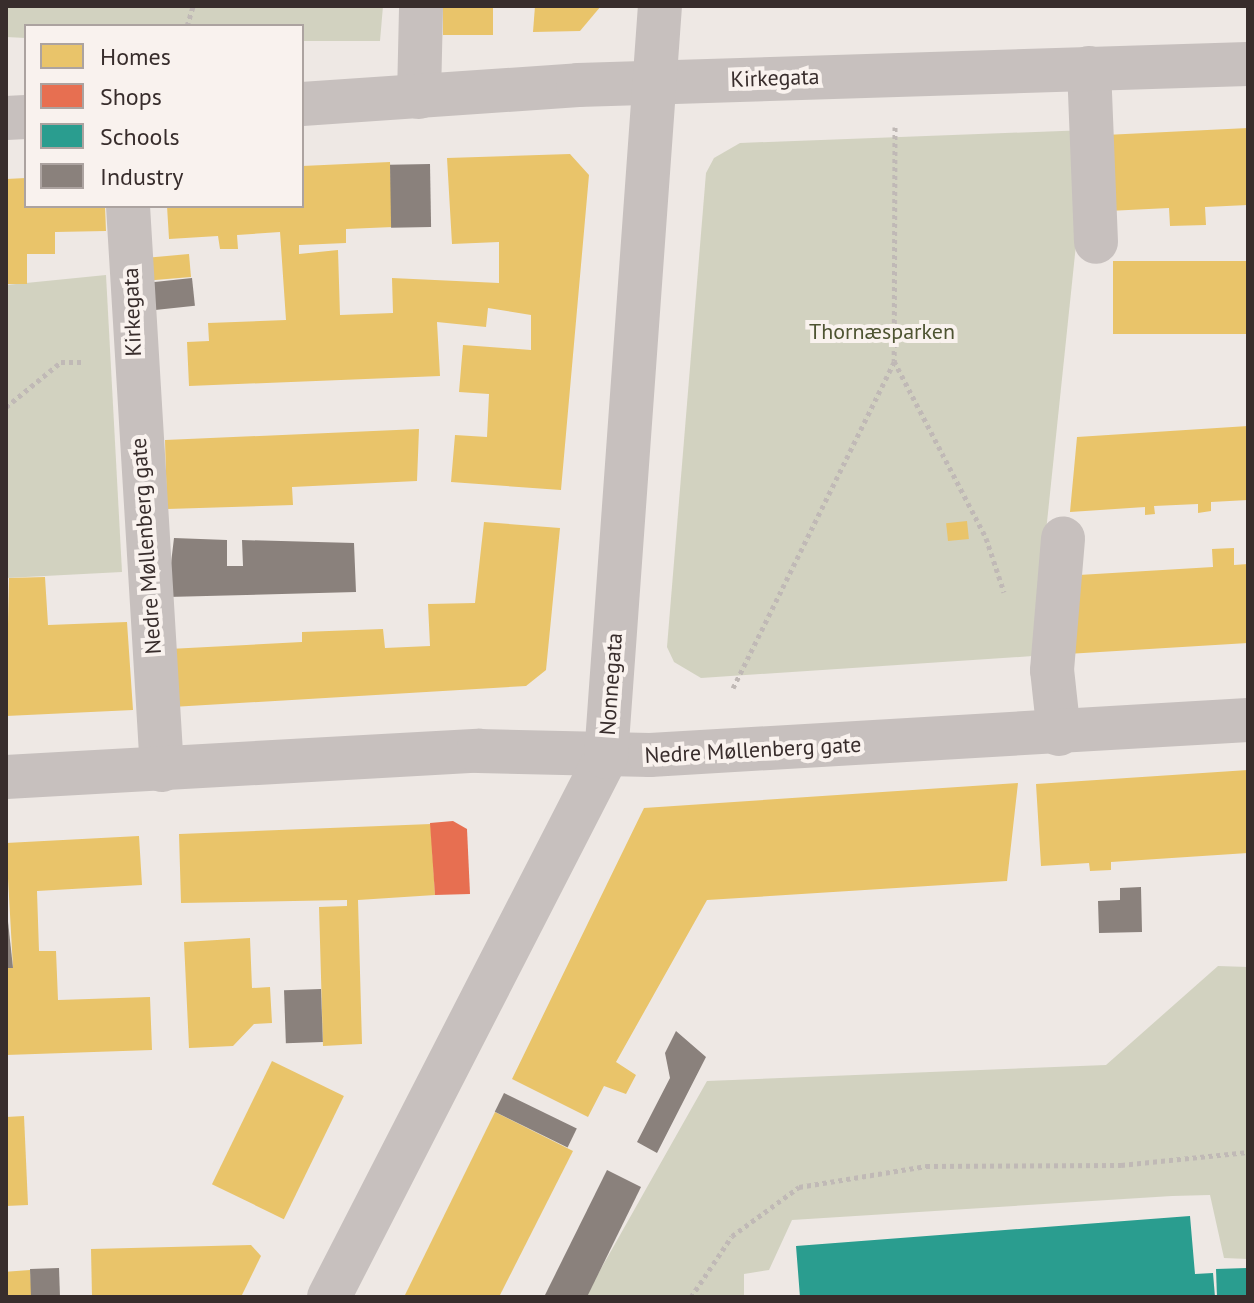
<!DOCTYPE html>
<meta charset="utf-8">
<style>
body{margin:0}
#map{position:relative;width:1254px;height:1303px;overflow:hidden;background:#eee8e4;font-family:"PT Sans",sans-serif}
div>[style]{position:absolute}
.green>*{inset:0;background:#d2d2c0}
.homes>*{inset:0;background:#e9c46a;transform-origin:0 0}
.shops>*{inset:0;background:#e76f51}
.schools>*{inset:0;background:#2a9d8f;transform-origin:0 0}
.industry>*{inset:0;background:#8a817c;transform-origin:0 0}
.path>*{height:5px;margin-top:-2.5px;transform-origin:0;background:repeating-linear-gradient(90deg,#c0b9b6 0 4px,transparent 0 8px)}
.minor>*{height:44px;margin:-22px;padding:0 22px;transform-origin:22px;border-radius:22px;background:#c7c0be}
span{translate:-50% -50%;white-space:nowrap;text-align:center;line-height:1.15;-webkit-text-stroke:8px #f9f2ee;paint-order:stroke}
.street-label{font-size:22px;color:#382d2c}
.park-label{font-size:22px;color:#4e5432}
.frame{position:absolute;inset:0;border:8px solid #382d2c;pointer-events:none}
.legend{position:absolute;left:24px;top:24px;width:280px;height:184px;box-sizing:border-box;background:#f9f2ee;border:2px solid #aca3a0;margin:0;padding:10px 14px;list-style:none;font-size:24px;color:#382d2c}
.legend li{display:flex;align-items:center;gap:16px;height:40px}
.legend b{width:40px;border:2px solid #aca3a0}
</style>
<div id="map">
<div class="green">
<i style="clip-path:polygon(6px 6px,383px 6px,380px 41px,302px 41px,302px 26px,26px 26px,26px 38px,6px 37px)"></i>
<i style="clip-path:polygon(1088px 130px,1033px 656px,701px 678px,674px 662px,667px 647px,706px 173px,714px 158px,740px 143px)"></i>
<i style="clip-path:polygon(106px 275px,122px 572px,6px 578px,6px 285px)"></i>
<i style="clip-path:polygon(1218px 966px,1248px 967px,1248px 1259px,1224px 1258px,1210px 1195px,1172px 1196px,792px 1220px,769px 1270px,744px 1274px,744px 1297px,585px 1297px,707px 1081px,1106px 1065px)"></i>
</div>
<div class="homes">
<i style="left:443px;top:6px;width:50px;height:29px"></i>
<i style="clip-path:polygon(535px 6px,601px 6px,580px 31px,533px 32px)"></i>
<i style="clip-path:polygon(1248px 128px,1248px 205px,1205px 207px,1206px 225px,1170px 226px,1169px 208px,1108px 211px,1105px 135px)"></i>
<i style="clip-path:polygon(570px 154px,589px 175px,561px 490px,451px 482px,455px 435px,487px 437px,489px 394px,459px 392px,463px 345px,531px 350px,531px 315px,488px 308px,486px 327px,437px 322px,440px 376px,189px 386px,187px 342px,209px 341px,208px 323px,286px 320px,280px 232px,237px 235px,238px 249px,220px 249px,218px 236px,169px 239px,167px 206px,302px 206px,302px 166px,390px 162px,393px 227px,346px 229px,346px 243px,299px 245px,299px 254px,338px 250px,340px 315px,393px 313px,392px 278px,499px 283px,499px 242px,452px 244px,447px 158px)"></i>
<i style="clip-path:polygon(26px 178px,26px 206px,105px 206px,106px 231px,55px 232px,55px 254px,27px 254px,27px 284px,6px 284px,6px 179px)"></i>
<i style="left:189px;top:254px;width:23px;height:39px;rotate:85deg"></i>
<i style="left:1248px;top:261px;width:73px;height:135px;rotate:90deg"></i>
<i style="clip-path:polygon(1248px 426px,1248px 500px,1211px 502px,1211px 511px,1198px 513px,1198px 504px,1154px 506px,1155px 514px,1145px 515px,1145px 507px,1070px 512px,1077px 437px)"></i>
<i style="clip-path:polygon(419px 429px,417px 481px,292px 487px,293px 505px,167px 509px,165px 440px)"></i>
<i style="left:967px;top:521px;width:18px;height:21px;rotate:84deg"></i>
<i style="clip-path:polygon(484px 522px,560px 528px,546px 670px,526px 686px,172px 707px,169px 649px,302px 642px,302px 632px,383px 629px,385px 648px,430px 646px,428px 604px,475px 603px)"></i>
<i style="clip-path:polygon(1234px 548px,1234px 565px,1248px 564px,1248px 643px,1067px 654px,1062px 576px,1213px 567px,1212px 549px)"></i>
<i style="clip-path:polygon(45px 577px,48px 625px,127px 622px,133px 710px,6px 716px,9px 578px)"></i>
<i style="clip-path:polygon(1248px 770px,1248px 853px,1111px 862px,1111px 870px,1090px 871px,1089px 863px,1041px 866px,1036px 784px)"></i>
<i style="clip-path:polygon(1018px 783px,1007px 881px,707px 900px,616px 1062px,636px 1075px,626px 1094px,604px 1086px,588px 1117px,512px 1079px,644px 808px)"></i>
<i style="clip-path:polygon(431px 824px,435px 895px,358px 900px,362px 1044px,323px 1046px,319px 907px,347px 906px,347px 900px,181px 903px,179px 834px)"></i>
<i style="clip-path:polygon(139px 836px,142px 885px,37px 891px,39px 951px,56px 951px,58px 1000px,150px 997px,152px 1050px,6px 1055px,6px 968px,13px 968px,6px 843px)"></i>
<i style="clip-path:polygon(250px 938px,252px 988px,270px 987px,272px 1023px,254px 1024px,233px 1046px,189px 1048px,184px 942px)"></i>
<i style="left:272px;top:1061px;width:80px;height:137px;rotate:26deg"></i>
<i style="clip-path:polygon(495px 1112px,573px 1151px,499px 1297px,404px 1297px)"></i>
<i style="clip-path:polygon(24px 1116px,28px 1205px,6px 1206px,6px 1117px)"></i>
<i style="clip-path:polygon(251px 1245px,261px 1256px,241px 1297px,92px 1297px,91px 1249px)"></i>
<i style="left:30px;top:1270px;width:27px;height:24px;rotate:86deg"></i>
</div>
<div class="shops">
<i style="clip-path:polygon(453px 821px,467px 829px,470px 894px,435px 895px,430px 823px)"></i>
</div>
<div class="schools">
<i style="clip-path:polygon(1190px 1216px,1195px 1274px,1213px 1273px,1215px 1297px,800px 1297px,796px 1246px)"></i>
<i style="left:1247px;top:1268px;width:29px;height:31px;rotate:88deg"></i>
</div>
<div class="industry">
<i style="left:430px;top:164px;width:63px;height:40px;rotate:89deg"></i>
<i style="left:192px;top:278px;width:28px;height:40px;rotate:84deg"></i>
<i style="clip-path:polygon(174px 538px,227px 540px,227px 566px,243px 566px,242px 540px,354px 543px,356px 592px,167px 597px)"></i>
<i style="clip-path:polygon(1141px 887px,1142px 932px,1099px 933px,1098px 901px,1120px 900px,1120px 888px)"></i>
<i style="clip-path:polygon(6px 903px,13px 968px,6px 968px)"></i>
<i style="left:321px;top:989px;width:53px;height:37px;rotate:88deg"></i>
<i style="clip-path:polygon(676px 1031px,706px 1057px,657px 1153px,637px 1142px,670px 1078px,665px 1053px)"></i>
<i style="left:504px;top:1093px;width:81px;height:21px;rotate:26deg"></i>
<i style="clip-path:polygon(607px 1170px,641px 1187px,587px 1297px,544px 1297px)"></i>
<i style="left:59px;top:1268px;width:29px;height:29px;rotate:88deg"></i>
</div>
<div class="path">
<i style="left:187px;top:26px;width:21px;rotate:-73deg"></i>
<i style="left:895px;top:127px;width:234px;rotate:90.2deg"></i>
<i style="left:894px;top:361px;width:199px;rotate:62.5deg"></i>
<i style="left:986px;top:538px;width:57px;rotate:71.6deg"></i>
<i style="left:6px;top:407px;width:71px;rotate:-39.3deg"></i>
<i style="left:61px;top:362px;width:24px"></i>
<i style="left:733px;top:688px;width:364px;rotate:-63.7deg"></i>
<i style="left:691px;top:1297px;width:73px;rotate:-56.1deg"></i>
<i style="left:732px;top:1236px;width:83px;rotate:-36.2deg"></i>
<i style="left:799px;top:1187px;width:129px;rotate:-9.4deg"></i>
<i style="left:926px;top:1166px;width:195px;rotate:-0.3deg"></i>
<i style="left:1121px;top:1165px;width:128px;rotate:-5.8deg"></i>
</div>
<div class="minor">
<i style="left:1089px;top:68px;width:174px;rotate:87.7deg"></i>
<i style="left:419px;top:97px;width:91px;rotate:-88.7deg"></i>
<i style="left:302px;top:104px;width:277px;rotate:-3.9deg"></i>
<i style="left:578px;top:85px;width:670px;rotate:-1.8deg"></i>
<i style="left:6px;top:118px;width:20px;rotate:-3deg"></i>
<i style="left:128px;top:206px;width:565px;rotate:86.55deg"></i>
<i style="left:1059px;top:734px;width:64px;rotate:-96.2deg"></i>
<i style="left:1052px;top:670px;width:132px;rotate:-85.2deg"></i>
<i style="left:6px;top:777px;width:473px;rotate:-3.2deg"></i>
<i style="left:478px;top:751px;width:172px;rotate:1.3deg"></i>
<i style="left:650px;top:755px;width:599px;rotate:-3.35deg"></i>
<i style="left:329px;top:1297px;width:607px;rotate:-62.84deg"></i>
<i style="left:606px;top:757px;width:753px;rotate:-85.89deg"></i>
</div>
<div class="street-label">
<span style="left:775px;top:78px;rotate:-2deg">Kirkegata</span>
<span style="left:132px;top:312px;rotate:-92deg">Kirkegata</span>
<span style="left:146px;top:546px;rotate:-94deg">Nedre Møllenberg gate</span>
<span style="left:611px;top:684px;rotate:-86deg">Nonnegata</span>
<span style="left:753px;top:750px;rotate:-3deg">Nedre Møllenberg gate</span>
</div>
<div class="park-label">
<span style="left:882px;top:332px">Thornæsparken</span>
</div>
<div class="frame"></div>
<ul class="legend">
<li><b style="height:22px;background:#e9c46a"></b>Homes</li>
<li><b style="height:22px;background:#e76f51"></b>Shops</li>
<li><b style="height:22px;background:#2a9d8f"></b>Schools</li>
<li><b style="height:22px;background:#8a817c"></b>Industry</li>
</ul>
</div>
